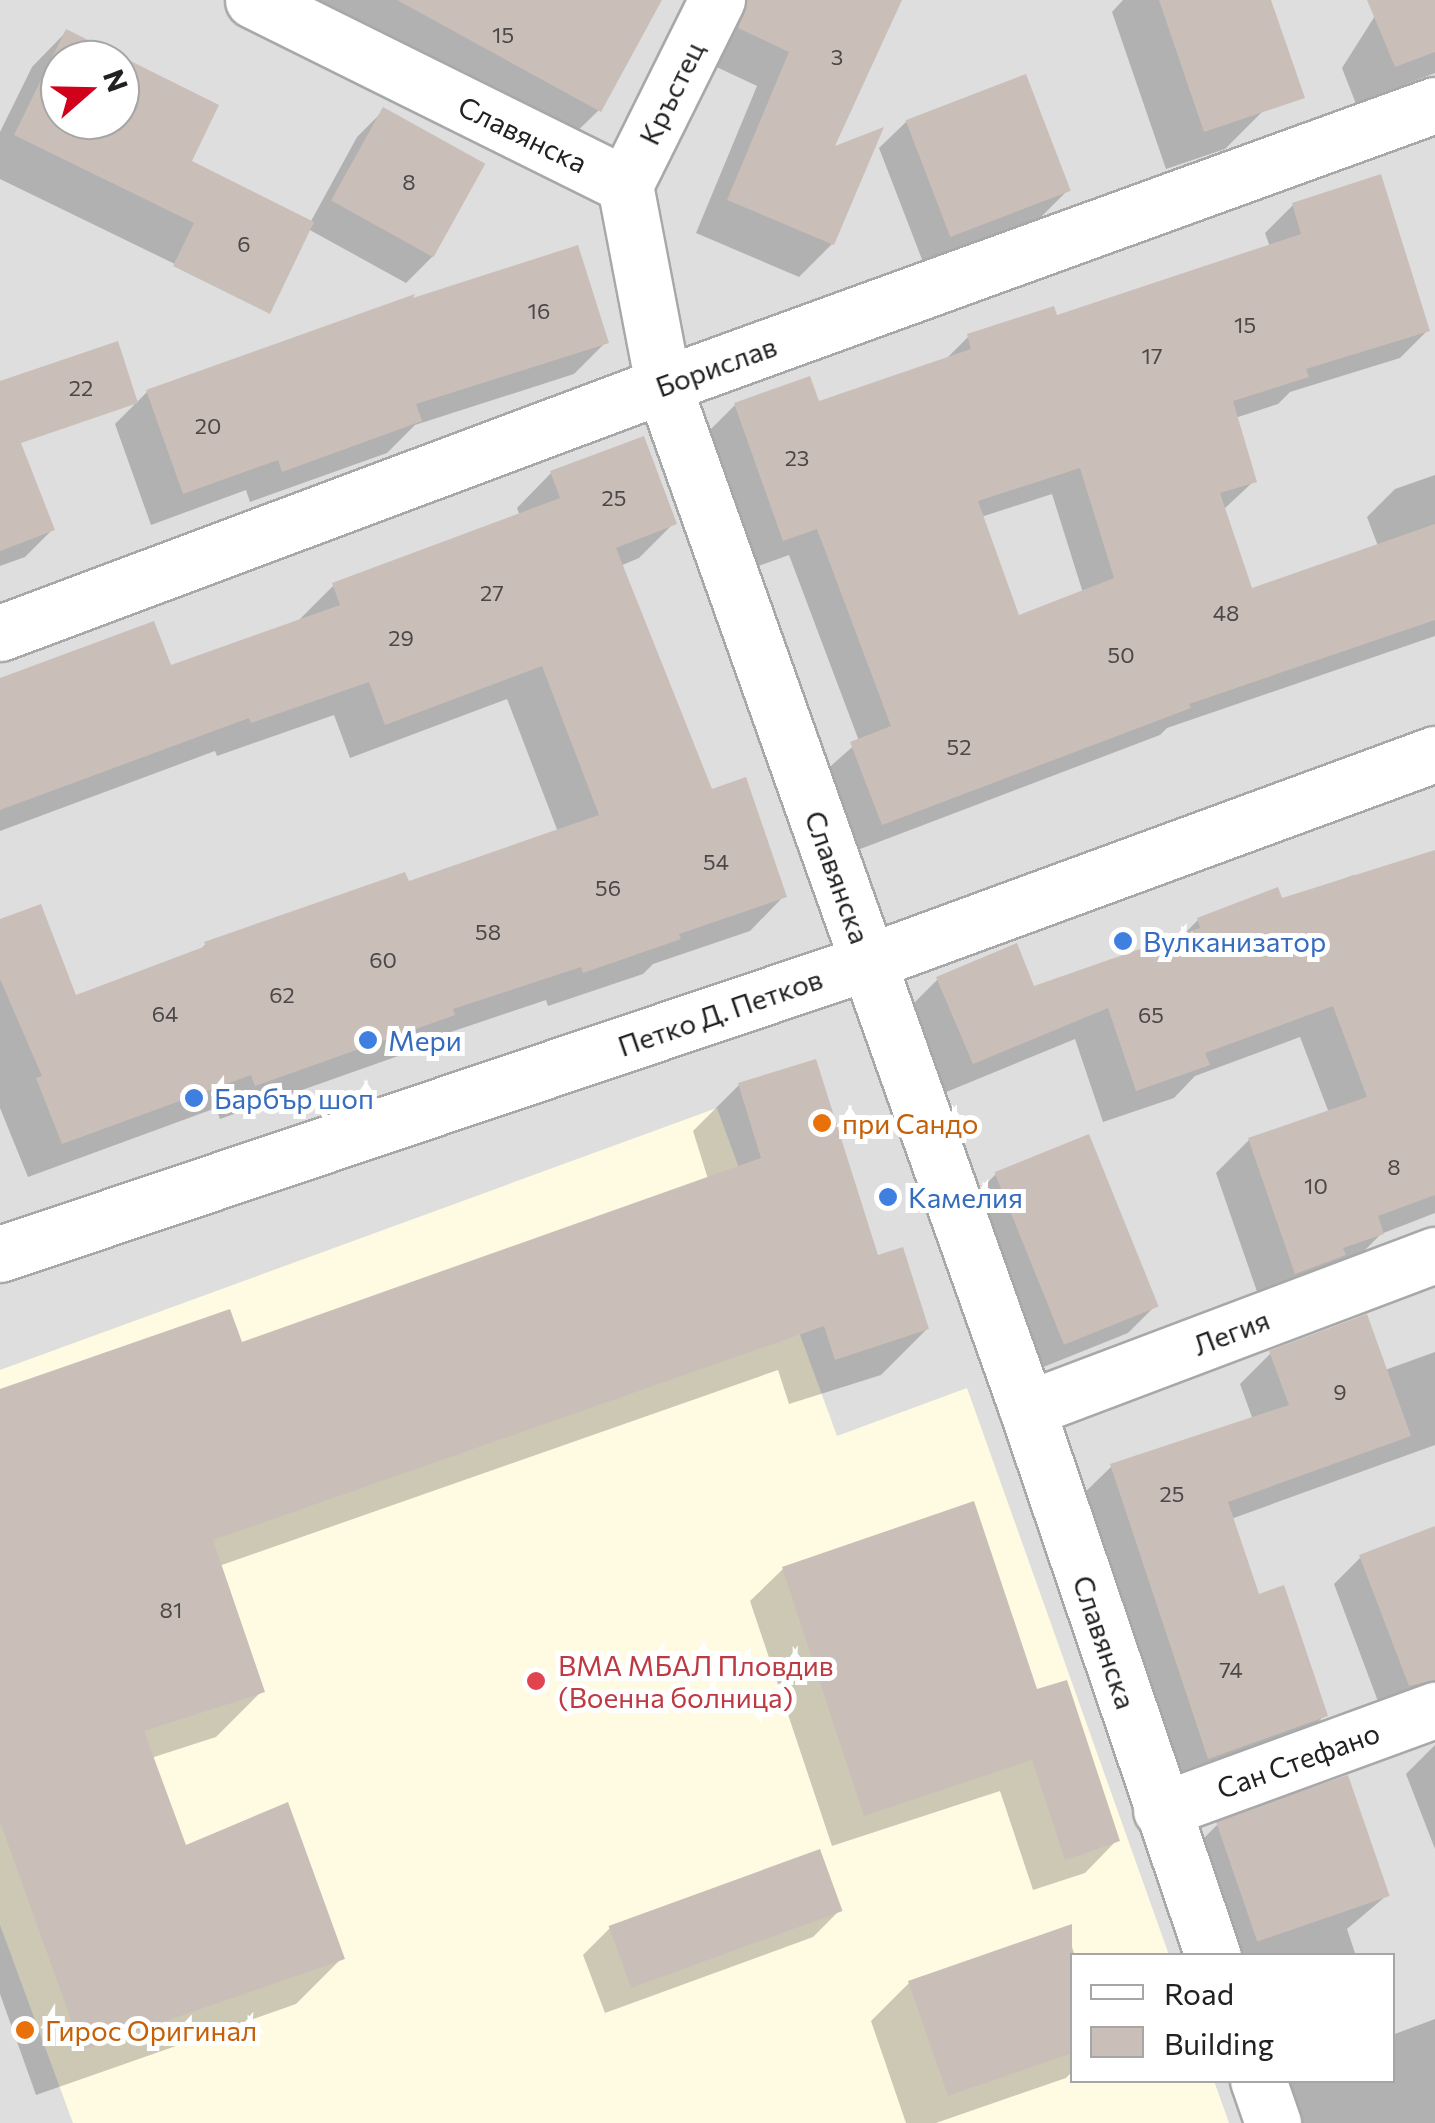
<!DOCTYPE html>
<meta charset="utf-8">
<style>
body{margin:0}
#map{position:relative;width:1435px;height:2123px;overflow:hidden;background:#f2ede6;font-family:Commissioner,sans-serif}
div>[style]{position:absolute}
.residential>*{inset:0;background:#dfdede}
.education>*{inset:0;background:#fffbe2}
.shadow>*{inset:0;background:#0003}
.building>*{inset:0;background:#cabeb9;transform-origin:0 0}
.roads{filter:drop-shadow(2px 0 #a8a8a8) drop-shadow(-2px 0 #a8a8a8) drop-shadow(0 2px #a8a8a8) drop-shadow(0 -2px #a8a8a8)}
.minor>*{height:55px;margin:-27.5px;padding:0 27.5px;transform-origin:27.5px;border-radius:27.5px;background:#fff}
.dots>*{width:28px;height:28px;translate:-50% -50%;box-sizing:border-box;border:5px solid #fff;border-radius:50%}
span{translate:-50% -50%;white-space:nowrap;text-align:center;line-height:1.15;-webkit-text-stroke:10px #fff;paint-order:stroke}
.number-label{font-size:22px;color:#4b4847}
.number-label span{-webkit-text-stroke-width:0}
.street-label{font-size:28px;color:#212121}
.shop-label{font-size:28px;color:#366cbe}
.left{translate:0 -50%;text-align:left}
.food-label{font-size:28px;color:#c56008}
.health-label{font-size:28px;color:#be3a42}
.legend{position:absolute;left:1070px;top:1953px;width:325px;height:130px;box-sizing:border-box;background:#fff;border:2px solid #a6a6a6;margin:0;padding:12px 18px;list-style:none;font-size:30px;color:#212121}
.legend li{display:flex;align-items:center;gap:20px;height:50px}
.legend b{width:50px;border:2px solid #a6a6a6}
.north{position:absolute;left:40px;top:40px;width:100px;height:100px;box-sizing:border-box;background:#fff;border:2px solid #a6a6a6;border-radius:50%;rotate:70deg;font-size:28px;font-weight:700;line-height:40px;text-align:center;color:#212121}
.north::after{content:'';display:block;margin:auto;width:35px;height:45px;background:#d1001b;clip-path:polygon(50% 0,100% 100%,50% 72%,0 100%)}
</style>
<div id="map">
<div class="residential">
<i style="clip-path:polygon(evenodd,0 0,1435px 0,1435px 2123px,0 2123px,0 0,60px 60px,120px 60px,120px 120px,60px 120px,60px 60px,0 0,1072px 1956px,1392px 1956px,1392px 2080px,1072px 2080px,1072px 1956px)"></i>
</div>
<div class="education">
<i style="clip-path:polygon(717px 1108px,837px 1436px,967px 1388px,1169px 1955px,1072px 1956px,1072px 2080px,1214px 2081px,1229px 2123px,73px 2123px,0 1925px,0 1370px)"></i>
</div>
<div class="shadow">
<i style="clip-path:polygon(302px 0,659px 0,599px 110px,565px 143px)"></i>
<i style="clip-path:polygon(735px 0,893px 0,830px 150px,832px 244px,799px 277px,696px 233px,757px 86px,706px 62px)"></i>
<i style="clip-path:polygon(1123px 0,1269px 0,1264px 110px,1225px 149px,1166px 169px,1112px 12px)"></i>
<i style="clip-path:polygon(1385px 0,1435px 0,1435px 73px,1356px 104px,1342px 68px)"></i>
<i style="clip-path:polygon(evenodd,66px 32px,215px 106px,188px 162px,310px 223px,357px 137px,384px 110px,433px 256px,406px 283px,308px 229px,255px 303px,0 179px,0 132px,32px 67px,66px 32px,60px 60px,120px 60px,120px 120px,60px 120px,60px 60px)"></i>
<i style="clip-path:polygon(906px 122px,1068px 190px,1041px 217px,923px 262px,879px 148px)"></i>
<i style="clip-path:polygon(evenodd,1293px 205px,1428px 330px,1400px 358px,1290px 392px,1278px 404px,1235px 418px,1254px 481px,1223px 510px,1250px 591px,1378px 546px,1367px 517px,1395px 489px,1435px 475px,1435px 636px,1167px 728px,1160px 735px,855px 851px,824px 772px,859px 741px,789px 555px,756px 567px,708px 432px,735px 405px,817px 404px,944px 361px,968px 337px,1055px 318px,1270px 247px,1265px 233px,1293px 205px,1052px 494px,1083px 593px,1018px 618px,981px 517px,1052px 494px)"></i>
<i style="clip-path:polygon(606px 342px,574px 374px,415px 425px,387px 453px,250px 502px,246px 490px,151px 525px,115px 424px,147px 392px)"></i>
<i style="clip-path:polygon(0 408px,52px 530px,25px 557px,0 566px)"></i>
<i style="clip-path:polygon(551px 473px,674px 523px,639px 558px,620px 566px,711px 792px,784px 896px,750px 931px,653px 964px,643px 974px,548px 1006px,546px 1000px,427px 1040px,418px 1049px,220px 1119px,216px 1108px,28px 1177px,0 1108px,0 922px,75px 998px,198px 952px,206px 944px,407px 884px,558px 832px,507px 699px,350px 758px,334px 715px,217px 756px,215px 751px,0 831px,0 681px,169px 669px,299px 620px,334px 585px,520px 516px,517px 508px)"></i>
<i style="clip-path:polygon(1435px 852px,1435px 1213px,1381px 1234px,1348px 1267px,1262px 1306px,1216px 1173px,1249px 1140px,1329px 1113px,1300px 1037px,1195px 1076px,1174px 1098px,1103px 1122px,1075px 1039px,939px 1095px,905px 1012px,938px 979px,1033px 989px,1181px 937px,1198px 920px,1280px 901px,1354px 875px,1356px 881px)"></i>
<i style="clip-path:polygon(739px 1085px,876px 1258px,927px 1329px,881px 1375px,789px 1404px,778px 1370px,219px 1566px,262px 1691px,216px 1737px,151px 1758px,184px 1849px,342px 1958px,296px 2004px,36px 2095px,0 1994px,0 1391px,241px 1345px,708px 1179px,693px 1131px)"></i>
<i style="clip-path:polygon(996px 1174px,1155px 1306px,1128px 1333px,1036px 1370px,969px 1201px)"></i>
<i style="clip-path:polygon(1435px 1352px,1435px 1445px,1231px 1519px,1257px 1598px,1325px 1715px,1294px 1746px,1178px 1789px,1080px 1497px,1111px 1467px,1253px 1420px,1240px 1384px,1271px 1353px,1385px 1370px)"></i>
<i style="clip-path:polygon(1435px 1528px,1435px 1722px,1382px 1712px,1334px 1584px,1360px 1558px)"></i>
<i style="clip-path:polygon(783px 1569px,1036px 1692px,1117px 1840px,1085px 1873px,1033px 1890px,1000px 1791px,832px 1846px,750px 1601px)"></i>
<i style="clip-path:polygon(1435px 1745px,1435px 1849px,1406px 1774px)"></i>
<i style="clip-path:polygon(1217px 1825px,1386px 1896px,1347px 1929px,1356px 1956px,1220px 1956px,1186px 1856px)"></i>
<i style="clip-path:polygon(840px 1910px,813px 1937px,605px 2013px,583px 1955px,610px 1928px)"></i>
<i style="clip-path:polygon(1066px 1929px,1075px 1956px,1072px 2072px,1066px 2078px,936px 2123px,906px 2123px,871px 2021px,909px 1983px)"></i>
<i style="clip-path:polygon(1435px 2019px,1435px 2123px,1271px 2123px,1256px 2080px,1392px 2080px,1392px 2035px)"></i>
</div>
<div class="building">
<i style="clip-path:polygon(397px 0,662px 0,601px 112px)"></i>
<i style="clip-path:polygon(748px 0,902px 0,835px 146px,884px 127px,834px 245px,727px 200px,789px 52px,738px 28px)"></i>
<i style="clip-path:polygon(1159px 0,1271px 0,1305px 98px,1204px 132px)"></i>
<i style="clip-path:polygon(1367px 0,1435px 0,1435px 52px,1395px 67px)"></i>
<i style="clip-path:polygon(evenodd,66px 29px,219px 105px,192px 161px,314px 222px,270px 314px,173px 266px,194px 223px,14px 135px,66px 29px,60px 60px,120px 60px,120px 120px,60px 120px,60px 60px)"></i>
<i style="left:1026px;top:74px;width:125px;height:129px;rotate:69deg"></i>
<i style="left:383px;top:107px;width:117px;height:107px;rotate:29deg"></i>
<i style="clip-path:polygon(evenodd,1381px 174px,1430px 331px,1306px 369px,1309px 377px,1233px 401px,1257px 482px,1220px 493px,1252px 588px,1435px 524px,1435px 620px,1189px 704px,1191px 708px,882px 825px,850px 742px,891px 726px,817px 529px,783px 541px,734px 403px,810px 376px,819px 401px,971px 349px,967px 334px,1054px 306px,1057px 315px,1301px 234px,1292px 203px,1381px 174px,1080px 468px,1114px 578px,1019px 615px,978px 501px,1080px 468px)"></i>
<i style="clip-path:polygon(578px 245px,609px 343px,416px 404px,422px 421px,282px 472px,278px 460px,183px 494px,146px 390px,415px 294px,413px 298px)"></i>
<i style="clip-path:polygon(118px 341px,138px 403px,21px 443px,55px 530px,0 551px,0 381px)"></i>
<i style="clip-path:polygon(644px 436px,677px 524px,616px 548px,712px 789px,746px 777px,787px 897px,679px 934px,681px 939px,583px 973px,581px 967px,453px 1009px,455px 1015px,255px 1086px,251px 1075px,62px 1144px,36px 1078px,42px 1076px,0 979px,0 919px,41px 904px,76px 995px,206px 946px,204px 942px,405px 872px,409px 881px,599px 815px,542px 666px,385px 725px,369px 682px,251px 723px,249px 718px,0 810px,0 678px,154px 621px,171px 665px,340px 605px,332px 583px,560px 498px,550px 471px)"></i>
<i style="clip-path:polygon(1435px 850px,1435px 1195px,1378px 1216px,1384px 1234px,1343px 1248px,1346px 1255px,1295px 1274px,1248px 1138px,1367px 1097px,1333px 1006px,1205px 1053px,1210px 1065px,1136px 1091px,1108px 1008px,973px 1064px,936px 977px,1017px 943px,1034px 986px,1200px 928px,1197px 918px,1278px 887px,1282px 898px)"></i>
<i style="clip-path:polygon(816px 1059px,878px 1255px,903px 1247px,929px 1329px,835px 1360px,824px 1326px,213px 1540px,265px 1692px,144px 1731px,186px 1845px,288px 1802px,345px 1959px,82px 2050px,0 1822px,0 1389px,230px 1309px,242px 1342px,761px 1158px,738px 1083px)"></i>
<i style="left:1089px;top:1134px;width:186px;height:102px;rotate:68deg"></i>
<i style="clip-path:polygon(1367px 1314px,1411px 1436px,1228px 1502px,1259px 1594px,1284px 1585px,1328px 1716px,1208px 1759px,1110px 1464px,1289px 1405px,1269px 1351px)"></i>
<i style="clip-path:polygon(974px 1501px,1037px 1689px,1067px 1680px,1120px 1841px,1065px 1860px,1032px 1760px,864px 1816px,782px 1567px)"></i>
<i style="clip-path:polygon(1435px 1526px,1435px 1680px,1409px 1686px,1359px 1555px)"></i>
<i style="left:1348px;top:1775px;width:128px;height:140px;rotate:71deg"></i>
<i style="left:820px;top:1849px;width:66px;height:225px;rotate:70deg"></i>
<i style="clip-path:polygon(1072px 1924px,1072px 2053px,948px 2096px,908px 1981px)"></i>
</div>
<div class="roads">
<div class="minor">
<i style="left:253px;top:0;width:415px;rotate:26.4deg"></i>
<i style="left:625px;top:185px;width:204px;rotate:79.2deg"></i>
<i style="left:663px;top:385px;width:1087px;rotate:70.43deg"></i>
<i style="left:1027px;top:1409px;width:578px;rotate:71.22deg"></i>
<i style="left:625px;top:185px;width:207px;rotate:-63.6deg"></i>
<i style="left:0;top:633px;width:708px;rotate:-20.51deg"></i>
<i style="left:663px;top:385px;width:821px;rotate:-19.94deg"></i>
<i style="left:0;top:1254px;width:916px;rotate:-18.59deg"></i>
<i style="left:868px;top:962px;width:604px;rotate:-20.15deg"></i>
<i style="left:1027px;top:1409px;width:436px;rotate:-20.7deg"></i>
<i style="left:1161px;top:1810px;width:292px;rotate:-20.1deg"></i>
<i style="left:1258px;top:2080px;width:46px;rotate:70.8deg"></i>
</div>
</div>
<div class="dots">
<i style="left:1123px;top:941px;background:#3f7fe0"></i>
<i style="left:368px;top:1040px;background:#3f7fe0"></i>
<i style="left:194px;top:1098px;background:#3f7fe0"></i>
<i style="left:822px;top:1123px;background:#e8710a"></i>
<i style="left:888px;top:1197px;background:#3f7fe0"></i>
<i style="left:536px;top:1681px;background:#e0444e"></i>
<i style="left:25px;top:2030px;background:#e8710a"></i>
</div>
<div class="number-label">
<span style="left:503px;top:35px">15</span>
<span style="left:837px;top:57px">3</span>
<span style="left:409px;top:182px">8</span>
<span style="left:244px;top:244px">6</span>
<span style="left:539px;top:311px">16</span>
<span style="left:1245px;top:325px">15</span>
<span style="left:1152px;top:356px">17</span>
<span style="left:81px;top:388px">22</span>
<span style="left:208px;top:426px">20</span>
<span style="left:797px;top:458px">23</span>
<span style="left:614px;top:498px">25</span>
<span style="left:492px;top:593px">27</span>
<span style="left:1226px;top:613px">48</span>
<span style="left:401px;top:638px">29</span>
<span style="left:1121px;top:655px">50</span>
<span style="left:959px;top:747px">52</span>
<span style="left:716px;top:862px">54</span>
<span style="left:608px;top:888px">56</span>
<span style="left:488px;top:932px">58</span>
<span style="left:383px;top:960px">60</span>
<span style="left:282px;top:995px">62</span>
<span style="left:165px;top:1014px">64</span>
<span style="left:1151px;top:1015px">65</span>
<span style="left:1394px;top:1167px">8</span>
<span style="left:1316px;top:1186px">10</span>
<span style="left:1340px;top:1392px">9</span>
<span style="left:1172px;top:1494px">25</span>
<span style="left:171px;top:1610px">81</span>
<span style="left:1231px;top:1670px">74</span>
</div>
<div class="street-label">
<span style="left:671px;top:93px;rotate:-64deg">Кръстец</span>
<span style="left:523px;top:134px;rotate:26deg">Славянска</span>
<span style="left:716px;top:366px;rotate:-20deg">Борислав</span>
<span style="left:838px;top:877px;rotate:70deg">Славянска</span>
<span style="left:720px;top:1012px;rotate:-19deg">Петко Д. Петков</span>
<span style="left:1231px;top:1332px;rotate:-21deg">Легия</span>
<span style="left:1105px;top:1642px;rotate:71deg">Славянска</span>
<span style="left:1298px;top:1760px;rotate:-20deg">Сан Стефано</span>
</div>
<div class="shop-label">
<span class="left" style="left:1143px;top:941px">Вулканизатор</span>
<span class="left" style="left:388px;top:1040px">Мери</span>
<span class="left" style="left:214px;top:1098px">Барбър шоп</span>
<span class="left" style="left:908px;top:1197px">Камелия</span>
</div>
<div class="food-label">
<span class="left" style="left:842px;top:1123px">при Сандо</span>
<span class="left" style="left:45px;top:2030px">Гирос Оригинал</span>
</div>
<div class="health-label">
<span class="left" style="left:558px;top:1681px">ВМА МБАЛ Пловдив<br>(Военна болница)</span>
</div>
<ul class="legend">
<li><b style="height:12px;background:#fff"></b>Road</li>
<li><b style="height:28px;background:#cabeb9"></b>Building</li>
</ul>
<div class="north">N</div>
</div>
